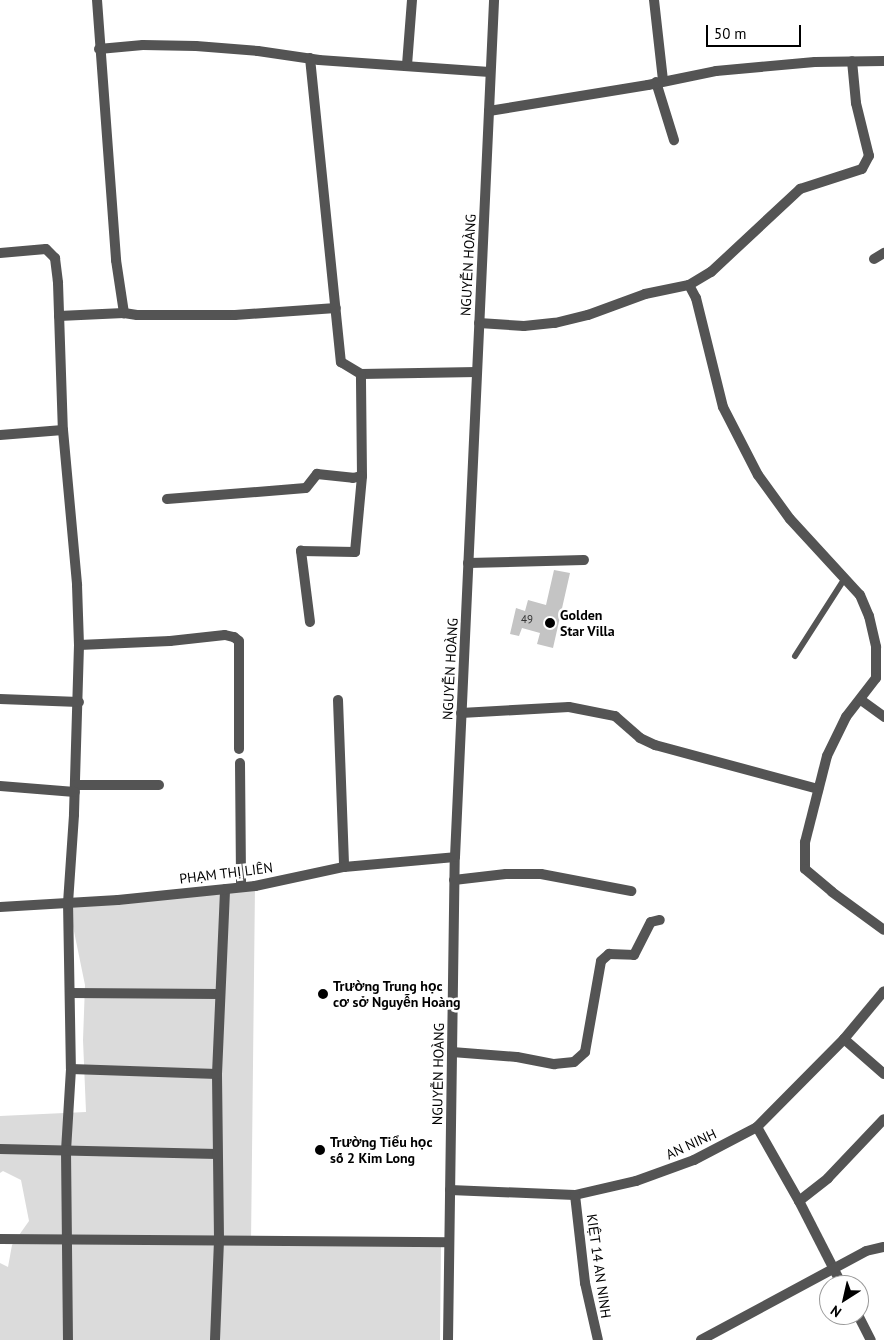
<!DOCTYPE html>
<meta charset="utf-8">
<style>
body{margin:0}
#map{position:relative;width:884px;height:1340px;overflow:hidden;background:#fff;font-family:"PT Sans",sans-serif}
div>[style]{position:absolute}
.green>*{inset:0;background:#dbdbdb}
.building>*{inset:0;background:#c4c4c4}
.service>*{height:6px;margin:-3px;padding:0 3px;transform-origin:3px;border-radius:3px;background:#545454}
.minor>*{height:10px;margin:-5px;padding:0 5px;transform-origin:5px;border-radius:5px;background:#545454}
.tertiary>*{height:10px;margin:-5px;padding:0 5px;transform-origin:5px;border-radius:5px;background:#545454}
.dots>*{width:14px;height:14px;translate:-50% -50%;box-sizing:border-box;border:2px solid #fff;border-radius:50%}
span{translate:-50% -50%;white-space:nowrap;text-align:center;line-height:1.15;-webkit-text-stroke:5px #fff;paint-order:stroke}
.number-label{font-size:11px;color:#313131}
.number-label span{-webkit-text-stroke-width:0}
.street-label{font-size:14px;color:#000}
.poi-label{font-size:14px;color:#000;font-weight:700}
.left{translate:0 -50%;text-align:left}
.north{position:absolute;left:819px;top:1275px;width:50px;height:50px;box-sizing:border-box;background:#fff;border:1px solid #999;border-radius:50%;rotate:215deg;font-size:14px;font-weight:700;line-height:20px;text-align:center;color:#000}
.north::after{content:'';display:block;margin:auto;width:18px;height:22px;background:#000;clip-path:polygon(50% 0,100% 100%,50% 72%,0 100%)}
.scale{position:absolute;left:706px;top:25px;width:95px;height:22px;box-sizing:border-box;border:2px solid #000;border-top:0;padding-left:6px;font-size:15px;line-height:18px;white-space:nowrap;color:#000;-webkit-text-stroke:4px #fff;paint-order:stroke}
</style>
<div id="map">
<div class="green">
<i style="clip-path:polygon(255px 886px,251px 1243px,441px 1245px,440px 1340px,0 1340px,0 1263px,8px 1267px,12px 1245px,29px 1221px,21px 1180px,3px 1171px,0 1173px,0 1116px,86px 1112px,83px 1040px,85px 985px,68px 902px)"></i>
</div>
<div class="building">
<i style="clip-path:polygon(554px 570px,570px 573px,553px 648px,537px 644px,540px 633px,522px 628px,519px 636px,510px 634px,516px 608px,525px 611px,528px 600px,546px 605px)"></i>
</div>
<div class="service">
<i style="left:795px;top:656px;width:93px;rotate:-57.3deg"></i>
</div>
<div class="minor">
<i style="left:97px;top:0;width:261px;rotate:85.8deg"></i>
<i style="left:116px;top:260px;width:54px;rotate:81.4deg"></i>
<i style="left:124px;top:313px;width:13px;rotate:9deg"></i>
<i style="left:137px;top:315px;width:98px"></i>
<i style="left:235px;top:315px;width:101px;rotate:-4deg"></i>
<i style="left:654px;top:0;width:81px;rotate:83.6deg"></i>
<i style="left:99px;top:49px;width:44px;rotate:-5.2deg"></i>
<i style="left:143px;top:45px;width:53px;rotate:1.1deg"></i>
<i style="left:196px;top:46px;width:62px;rotate:4.6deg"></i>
<i style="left:258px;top:51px;width:62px;rotate:8.4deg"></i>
<i style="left:319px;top:60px;width:171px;rotate:4deg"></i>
<i style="left:310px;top:58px;width:306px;rotate:84.2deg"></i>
<i style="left:341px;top:362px;width:23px;rotate:31deg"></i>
<i style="left:361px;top:374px;width:116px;rotate:-1deg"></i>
<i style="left:407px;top:65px;width:65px;rotate:-85.6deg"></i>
<i style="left:656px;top:82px;width:61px;rotate:72.8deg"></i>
<i style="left:489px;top:111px;width:161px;rotate:-9.3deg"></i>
<i style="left:648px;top:85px;width:69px;rotate:-11.6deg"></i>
<i style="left:716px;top:71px;width:99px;rotate:-5.2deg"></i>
<i style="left:815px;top:62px;width:69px;rotate:-0.8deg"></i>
<i style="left:0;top:253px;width:46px;rotate:-5deg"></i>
<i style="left:46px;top:249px;width:13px;rotate:45deg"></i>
<i style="left:55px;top:258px;width:25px;rotate:83deg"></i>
<i style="left:58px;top:283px;width:147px;rotate:88.1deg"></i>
<i style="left:63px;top:430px;width:156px;rotate:84.8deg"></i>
<i style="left:77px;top:585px;width:60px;rotate:88.1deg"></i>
<i style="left:79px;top:645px;width:170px;rotate:91.7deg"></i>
<i style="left:74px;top:815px;width:87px;rotate:93.9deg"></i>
<i style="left:68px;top:902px;width:167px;rotate:89deg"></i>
<i style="left:71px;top:1069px;width:82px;rotate:93.5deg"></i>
<i style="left:66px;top:1151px;width:189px;rotate:89.4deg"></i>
<i style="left:874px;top:259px;width:12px;rotate:-31deg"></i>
<i style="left:689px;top:285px;width:26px;rotate:-31deg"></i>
<i style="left:711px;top:272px;width:122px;rotate:-43deg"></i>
<i style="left:800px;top:189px;width:65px;rotate:-17.9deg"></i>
<i style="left:862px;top:169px;width:15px;rotate:-62deg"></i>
<i style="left:869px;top:156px;width:55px;rotate:-103.8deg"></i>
<i style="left:856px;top:103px;width:42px;rotate:-95.4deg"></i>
<i style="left:59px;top:316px;width:65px;rotate:-2.6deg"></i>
<i style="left:479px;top:323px;width:45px;rotate:3.8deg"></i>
<i style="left:524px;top:326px;width:31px;rotate:-6deg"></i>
<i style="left:555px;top:323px;width:34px;rotate:-14deg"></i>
<i style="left:588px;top:315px;width:61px;rotate:-20.2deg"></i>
<i style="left:645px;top:294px;width:45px;rotate:-11.6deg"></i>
<i style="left:689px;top:285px;width:15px;rotate:62deg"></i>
<i style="left:696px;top:298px;width:112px;rotate:76.1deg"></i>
<i style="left:723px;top:407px;width:76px;rotate:62.8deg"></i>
<i style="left:758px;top:475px;width:54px;rotate:54deg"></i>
<i style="left:790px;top:519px;width:103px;rotate:47.4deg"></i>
<i style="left:860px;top:595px;width:23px;rotate:67deg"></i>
<i style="left:869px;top:616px;width:32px;rotate:77deg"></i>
<i style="left:876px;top:647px;width:31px;rotate:90deg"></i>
<i style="left:876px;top:678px;width:49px;rotate:127.6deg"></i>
<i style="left:846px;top:717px;width:43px;rotate:116deg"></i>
<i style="left:827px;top:756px;width:89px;rotate:104.3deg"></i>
<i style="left:805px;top:842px;width:27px;rotate:90deg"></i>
<i style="left:805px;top:869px;width:35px;rotate:40deg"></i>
<i style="left:832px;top:892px;width:64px;rotate:36.2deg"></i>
<i style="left:0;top:435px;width:63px;rotate:-4.5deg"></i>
<i style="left:167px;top:499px;width:139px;rotate:-4.5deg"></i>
<i style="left:306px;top:488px;width:18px;rotate:-52deg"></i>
<i style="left:317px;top:474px;width:36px;rotate:6deg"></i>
<i style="left:353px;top:478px;width:9px;rotate:-13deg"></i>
<i style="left:362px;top:476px;width:102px;rotate:-90.6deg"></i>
<i style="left:468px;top:563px;width:116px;rotate:-1.5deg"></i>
<i style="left:310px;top:622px;width:72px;rotate:-97.2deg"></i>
<i style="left:301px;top:551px;width:54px;rotate:1.1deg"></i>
<i style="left:355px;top:552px;width:76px;rotate:-84.7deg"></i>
<i style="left:79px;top:645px;width:91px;rotate:-2.5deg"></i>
<i style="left:170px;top:641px;width:55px;rotate:-6.2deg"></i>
<i style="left:225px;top:635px;width:9px;rotate:13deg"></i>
<i style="left:234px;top:637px;width:6px;rotate:39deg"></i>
<i style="left:239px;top:641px;width:108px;rotate:90deg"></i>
<i style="left:0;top:699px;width:79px;rotate:2.2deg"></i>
<i style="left:338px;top:700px;width:167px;rotate:87.9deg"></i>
<i style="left:861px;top:700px;width:29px;rotate:36deg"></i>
<i style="left:461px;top:713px;width:108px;rotate:-3.2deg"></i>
<i style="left:569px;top:707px;width:47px;rotate:11.1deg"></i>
<i style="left:615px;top:716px;width:33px;rotate:41deg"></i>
<i style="left:640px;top:738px;width:17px;rotate:25deg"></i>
<i style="left:655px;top:745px;width:169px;rotate:15.1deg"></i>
<i style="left:240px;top:763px;width:124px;rotate:89.5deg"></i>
<i style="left:75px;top:785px;width:84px"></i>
<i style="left:0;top:786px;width:75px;rotate:4.6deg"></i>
<i style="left:454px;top:880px;width:52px;rotate:-6.6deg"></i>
<i style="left:506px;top:874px;width:35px"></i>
<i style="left:541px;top:874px;width:92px;rotate:10.7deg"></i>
<i style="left:70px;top:993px;width:150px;rotate:0.4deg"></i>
<i style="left:844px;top:1039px;width:53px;rotate:41.2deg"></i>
<i style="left:452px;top:1052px;width:65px;rotate:4.4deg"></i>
<i style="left:517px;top:1057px;width:38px;rotate:11deg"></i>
<i style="left:554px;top:1064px;width:20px;rotate:-6deg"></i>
<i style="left:574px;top:1062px;width:15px;rotate:-42deg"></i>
<i style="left:585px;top:1052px;width:92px;rotate:-80deg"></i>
<i style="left:601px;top:961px;width:11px;rotate:-41deg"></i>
<i style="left:609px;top:954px;width:25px;rotate:2deg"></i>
<i style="left:634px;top:955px;width:37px;rotate:-63deg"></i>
<i style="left:651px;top:922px;width:9px;rotate:-13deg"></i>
<i style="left:71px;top:1069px;width:146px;rotate:2deg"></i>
<i style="left:757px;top:1127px;width:85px;rotate:60.4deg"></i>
<i style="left:799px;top:1201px;width:94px;rotate:62.9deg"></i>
<i style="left:0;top:1149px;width:217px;rotate:1.3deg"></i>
<i style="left:450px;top:1190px;width:125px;rotate:2.3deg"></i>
<i style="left:575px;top:1195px;width:63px;rotate:-12.9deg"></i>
<i style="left:636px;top:1181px;width:62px;rotate:-19.9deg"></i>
<i style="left:694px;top:1160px;width:71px;rotate:-27.6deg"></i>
<i style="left:757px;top:1127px;width:124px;rotate:-45.3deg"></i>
<i style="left:844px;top:1039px;width:62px;rotate:-50.2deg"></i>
<i style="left:575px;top:1195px;width:89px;rotate:83.5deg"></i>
<i style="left:585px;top:1283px;width:58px;rotate:77.2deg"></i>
<i style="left:799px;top:1201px;width:37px;rotate:-38deg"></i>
<i style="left:828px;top:1178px;width:81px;rotate:-46.5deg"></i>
<i style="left:0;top:1239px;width:449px;rotate:0.4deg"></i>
<i style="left:858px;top:1315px;width:28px;rotate:63deg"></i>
<i style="left:215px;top:1340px;width:101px;rotate:-87.7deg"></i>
<i style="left:219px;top:1239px;width:165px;rotate:-90.7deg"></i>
<i style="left:217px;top:1074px;width:185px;rotate:-87.5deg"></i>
<i style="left:701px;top:1340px;width:187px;rotate:-28.3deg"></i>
<i style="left:866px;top:1251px;width:18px;rotate:-13deg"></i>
</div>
<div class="tertiary">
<i style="left:0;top:907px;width:118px;rotate:-3.4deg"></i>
<i style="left:118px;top:900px;width:138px;rotate:-5.8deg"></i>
<i style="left:255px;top:886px;width:91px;rotate:-12.1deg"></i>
<i style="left:344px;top:867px;width:111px;rotate:-5.1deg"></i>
<i style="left:448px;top:1340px;width:483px;rotate:-89.2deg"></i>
<i style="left:455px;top:857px;width:858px;rotate:-87.39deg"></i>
</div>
<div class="dots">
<i style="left:550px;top:623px;background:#000"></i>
<i style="left:323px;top:994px;background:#000"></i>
<i style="left:320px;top:1150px;background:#000"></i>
</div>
<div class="number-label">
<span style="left:527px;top:619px">49</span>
</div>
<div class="street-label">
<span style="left:468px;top:265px;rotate:-87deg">NGUYỄN HOÀNG</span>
<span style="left:450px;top:669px;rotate:-87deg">NGUYỄN HOÀNG</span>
<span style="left:226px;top:873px;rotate:-7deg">PHẠM THỊ LIÊN</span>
<span style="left:438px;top:1074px;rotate:-89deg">NGUYỄN HOÀNG</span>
<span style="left:691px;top:1144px;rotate:-25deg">AN NINH</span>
<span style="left:599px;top:1266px;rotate:82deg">KIỆT 14 AN NINH</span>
</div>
<div class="poi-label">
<span class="left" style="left:560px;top:623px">Golden<br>Star Villa</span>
<span class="left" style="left:333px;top:994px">Trường Trung học<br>cơ sở Nguyễn Hoàng</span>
<span class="left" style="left:330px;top:1150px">Trường Tiểu học<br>số 2 Kim Long</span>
</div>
<div class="north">N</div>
<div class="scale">50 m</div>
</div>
